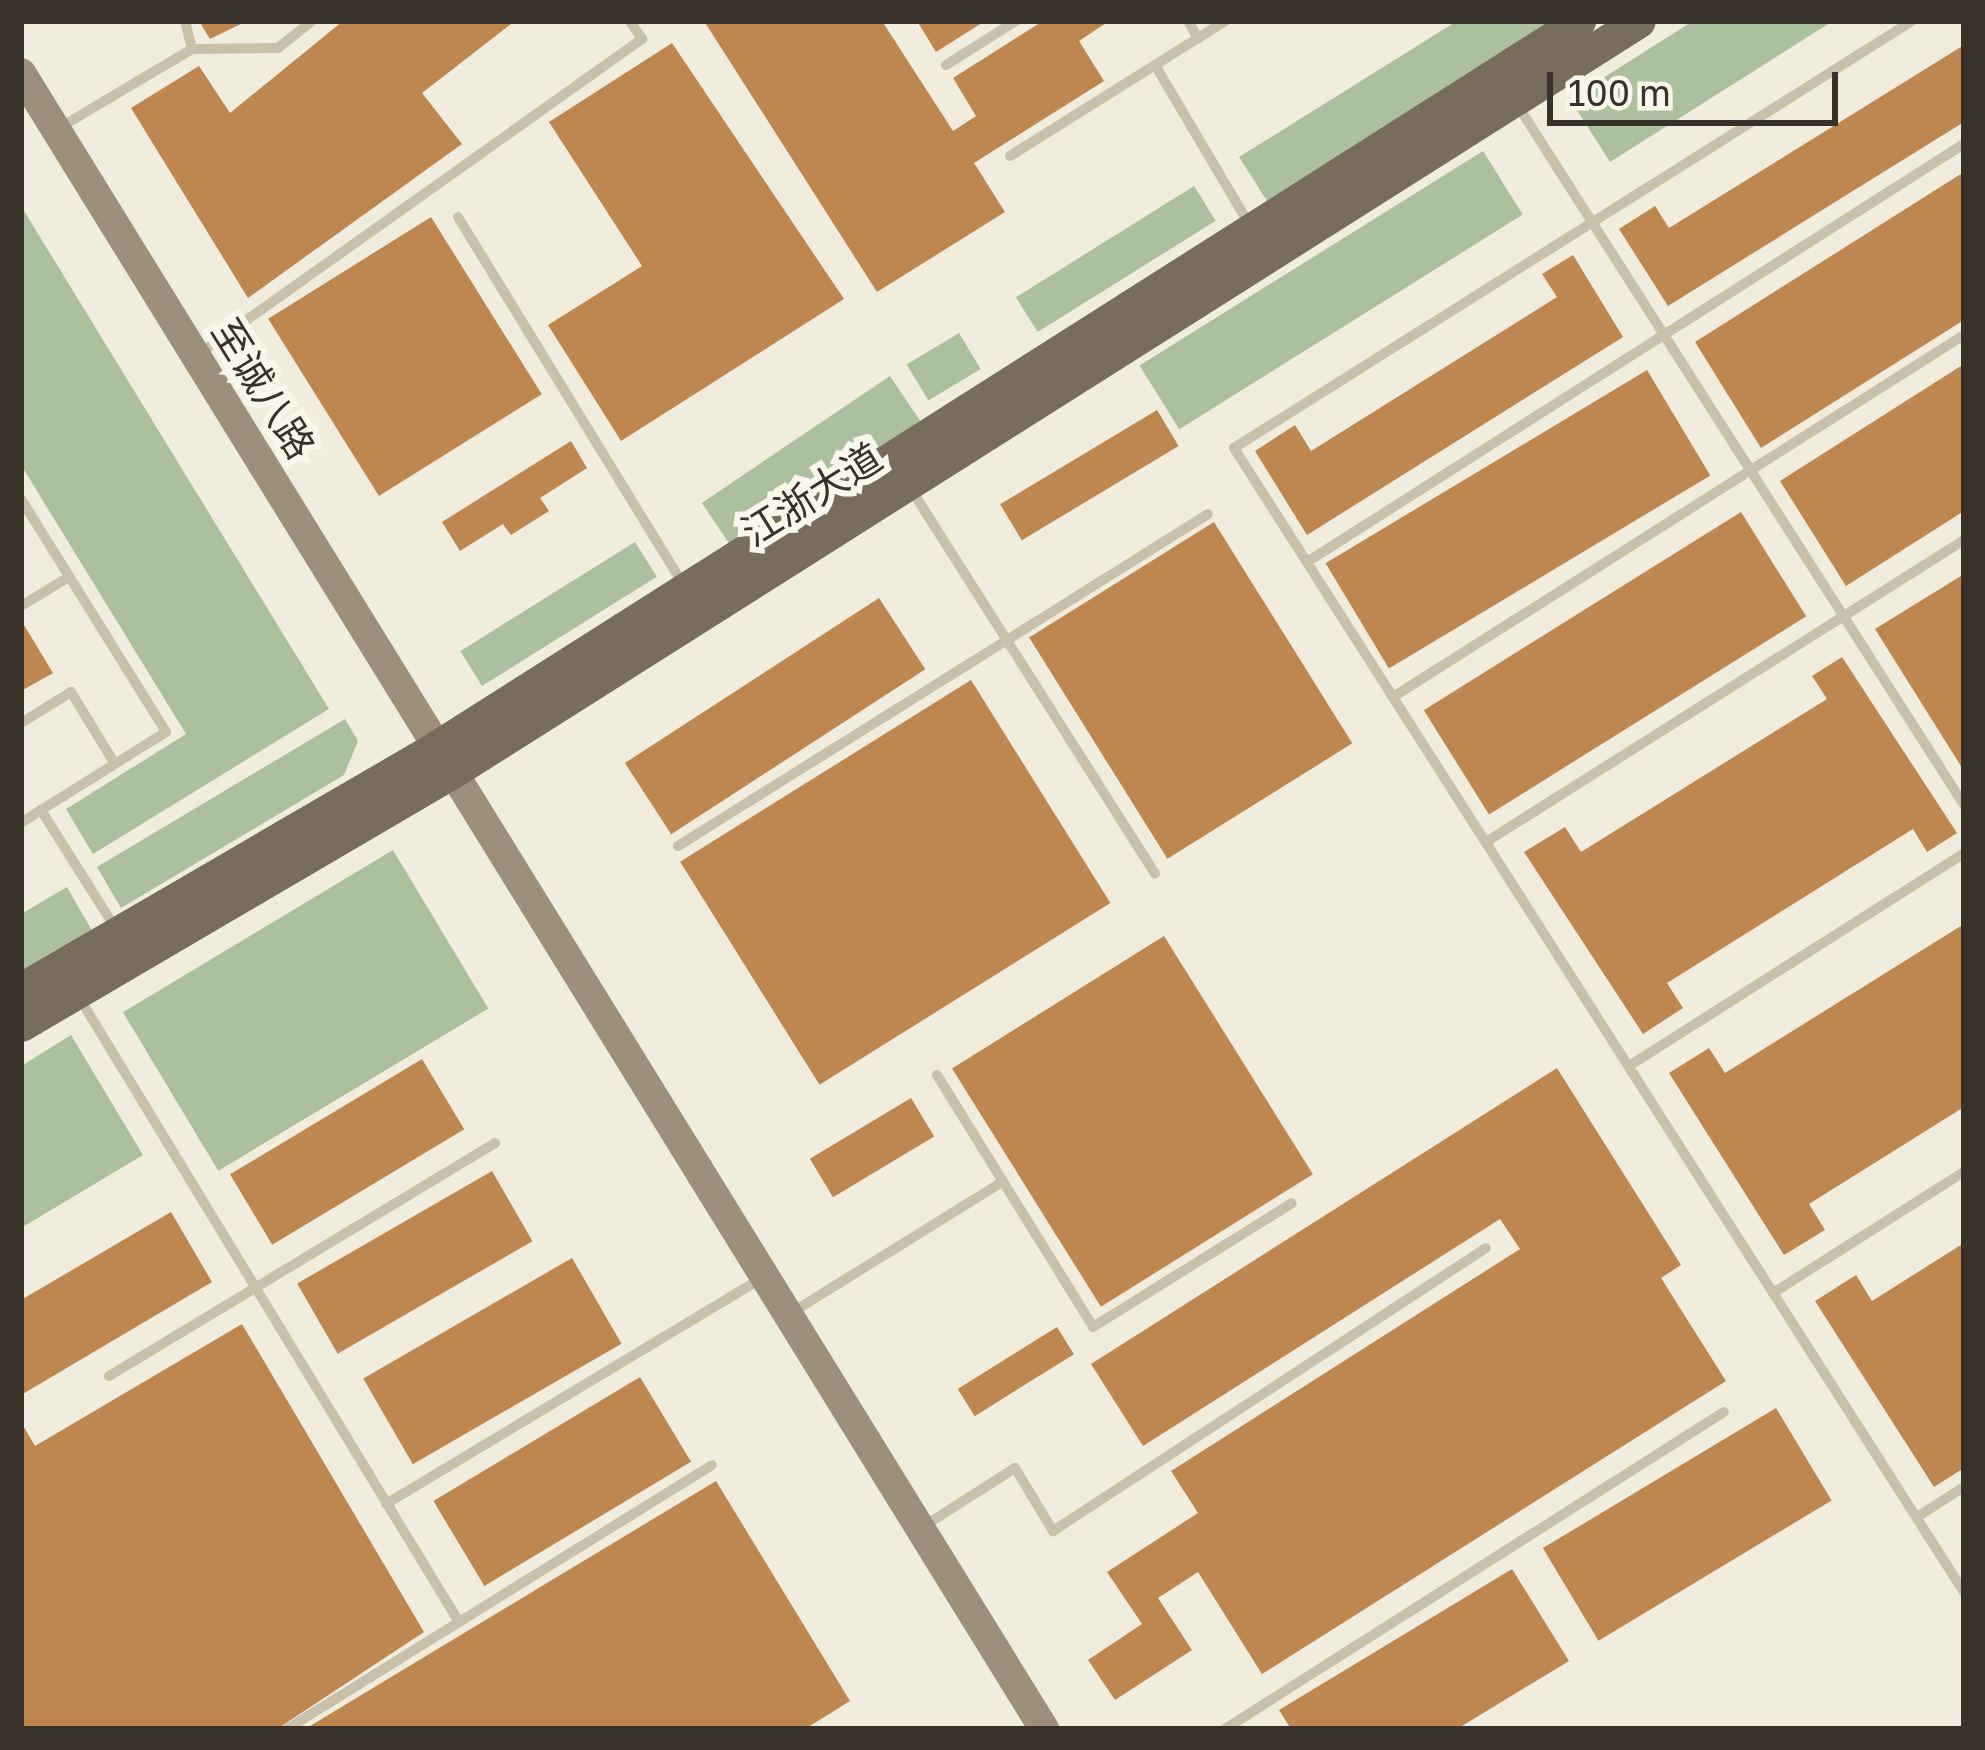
<!DOCTYPE html>
<meta charset="utf-8">
<style>
body{margin:0}
#map{position:relative;width:1985px;height:1750px;overflow:hidden;background:#f1edde;font-family:"Golos Text","Noto Sans SC",sans-serif}
div>[style]{position:absolute}
.green>*{inset:0;background:#acbf9f;transform-origin:0 0}
.building>*{inset:0;background:#be8750;transform-origin:0 0}
.lane>*{height:10px;margin:-5px;padding:0 5px;transform-origin:5px;border-radius:5px;background:#c9c0ab}
.secondary>*{height:30px;margin:-15px;padding:0 15px;transform-origin:15px;border-radius:15px;background:#9c907c}
.primary>*{height:33px;margin:-16.5px;padding:0 16.5px;transform-origin:16.5px;border-radius:16.5px;background:#786c5c}
span{translate:-50% -50%;white-space:nowrap;text-align:center;line-height:1.15;-webkit-text-stroke:12px #f9f6eb;paint-order:stroke}
.street-label{font-size:39px;color:#37312a}
.frame{position:absolute;inset:0;border:24px solid #37312a;pointer-events:none}
.scale{position:absolute;left:1547px;top:72px;width:291px;height:54px;box-sizing:border-box;border:6px solid #37312a;border-top:0;padding-left:15px;font-size:36px;line-height:42px;white-space:nowrap;color:#37312a;-webkit-text-stroke:9px #f9f6eb;paint-order:stroke}
</style>
<div id="map">
<div class="green">
<i style="clip-path:polygon(1457px 21px,1562px 21px,1269px 204px,1239px 157px)"></i>
<i style="clip-path:polygon(1693px 21px,1833px 21px,1610px 162px,1570px 99px)"></i>
<i style="left:1483px;top:151px;width:75px;height:405px;rotate:58deg"></i>
<i style="left:1194px;top:186px;width:41px;height:210px;rotate:58deg"></i>
<i style="clip-path:polygon(21px 206px,329px 709px,93px 854px,66px 809px,186px 734px,21px 465px)"></i>
<i style="left:959px;top:333px;width:42px;height:61px;rotate:59deg"></i>
<i style="left:890px;top:376px;width:55px;height:227px;rotate:56deg"></i>
<i style="left:635px;top:542px;width:41px;height:206px;rotate:58deg"></i>
<i style="clip-path:polygon(345px 719px,358px 741px,344px 775px,121px 908px,97px 867px)"></i>
<i style="left:393px;top:850px;width:185px;height:315px;rotate:59deg"></i>
<i style="clip-path:polygon(67px 887px,95px 936px,21px 979px,21px 914px)"></i>
<i style="clip-path:polygon(71px 1035px,143px 1155px,21px 1228px,21px 1066px)"></i>
</div>
<div class="building">
<i style="clip-path:polygon(199px 21px,247px 21px,210px 39px)"></i>
<i style="clip-path:polygon(343px 21px,515px 21px,422px 93px,462px 144px,248px 298px,131px 108px,199px 66px,230px 113px)"></i>
<i style="clip-path:polygon(704px 21px,882px 21px,953px 131px,976px 116px,953px 78px,1043px 21px,1109px 21px,1079px 41px,1104px 81px,974px 163px,1005px 212px,877px 292px)"></i>
<i style="clip-path:polygon(917px 21px,985px 21px,936px 52px)"></i>
<i style="clip-path:polygon(672px 43px,844px 299px,621px 441px,548px 325px,642px 266px,549px 122px)"></i>
<i style="clip-path:polygon(1964px 45px,1964px 122px,1668px 306px,1619px 229px,1655px 206px,1669px 228px)"></i>
<i style="clip-path:polygon(1964px 172px,1964px 320px,1761px 448px,1695px 342px)"></i>
<i style="left:431px;top:217px;width:209px;height:192px;rotate:58deg"></i>
<i style="clip-path:polygon(1573px 255px,1623px 337px,1307px 535px,1255px 451px,1295px 425px,1311px 451px,1557px 297px,1542px 274px)"></i>
<i style="clip-path:polygon(1964px 364px,1964px 511px,1846px 586px,1780px 481px)"></i>
<i style="left:1647px;top:370px;width:123px;height:375px;rotate:59deg"></i>
<i style="left:1157px;top:410px;width:42px;height:183px;rotate:59deg"></i>
<i style="clip-path:polygon(571px 441px,587px 468px,540px 498px,549px 511px,511px 535px,503px 524px,460px 551px,442px 522px)"></i>
<i style="left:1741px;top:512px;width:123px;height:374px;rotate:58deg"></i>
<i style="left:1214px;top:522px;width:261px;height:218px;rotate:58deg"></i>
<i style="clip-path:polygon(1964px 574px,1964px 771px,1875px 629px)"></i>
<i style="left:879px;top:598px;width:85px;height:303px;rotate:57deg"></i>
<i style="clip-path:polygon(21px 620px,53px 673px,21px 691px)"></i>
<i style="clip-path:polygon(1842px 657px,1957px 833px,1927px 852px,1913px 829px,1667px 983px,1683px 1008px,1643px 1034px,1524px 852px,1565px 827px,1581px 852px,1827px 699px,1812px 676px)"></i>
<i style="left:971px;top:680px;width:263px;height:343px;rotate:58deg"></i>
<i style="clip-path:polygon(1964px 924px,1964px 1107px,1809px 1204px,1825px 1230px,1784px 1255px,1669px 1073px,1709px 1048px,1725px 1073px)"></i>
<i style="left:1164px;top:936px;width:281px;height:250px;rotate:58deg"></i>
<i style="left:422px;top:1059px;width:82px;height:224px;rotate:59deg"></i>
<i style="clip-path:polygon(1557px 1068px,1681px 1265px,1661px 1278px,1726px 1381px,1262px 1674px,1198px 1572px,1158px 1598px,1192px 1650px,1115px 1700px,1088px 1660px,1142px 1624px,1107px 1572px,1198px 1513px,1171px 1471px,1520px 1249px,1500px 1219px,1143px 1446px,1091px 1364px)"></i>
<i style="left:911px;top:1098px;width:45px;height:118px;rotate:59deg"></i>
<i style="left:492px;top:1171px;width:81px;height:225px;rotate:60deg"></i>
<i style="clip-path:polygon(171px 1212px,212px 1282px,21px 1395px,21px 1300px)"></i>
<i style="clip-path:polygon(1964px 1243px,1964px 1468px,1934px 1487px,1815px 1301px,1856px 1275px,1872px 1301px)"></i>
<i style="left:572px;top:1258px;width:99px;height:241px;rotate:60deg"></i>
<i style="clip-path:polygon(242px 1324px,424px 1632px,277px 1729px,21px 1729px,21px 1422px,35px 1446px)"></i>
<i style="left:1057px;top:1327px;width:32px;height:117px;rotate:58deg"></i>
<i style="left:640px;top:1377px;width:99px;height:241px;rotate:59deg"></i>
<i style="left:1776px;top:1408px;width:108px;height:272px;rotate:59deg"></i>
<i style="clip-path:polygon(716px 1481px,850px 1701px,805px 1729px,305px 1729px)"></i>
<i style="clip-path:polygon(1512px 1569px,1569px 1661px,1457px 1729px,1291px 1729px,1279px 1710px)"></i>
</div>
<div class="lane">
<i style="left:185px;top:21px;width:29px;rotate:76deg"></i>
<i style="left:1188px;top:21px;width:20px;rotate:60deg"></i>
<i style="left:1912px;top:21px;width:801px;rotate:147.8deg"></i>
<i style="left:1234px;top:448px;width:1357px;rotate:57.46deg"></i>
<i style="left:946px;top:65px;width:83px;rotate:-32.2deg"></i>
<i style="left:1155px;top:65px;width:182px;rotate:59.4deg"></i>
<i style="left:1518px;top:106px;width:829px;rotate:57.46deg"></i>
<i style="left:59px;top:128px;width:155px;rotate:-30.7deg"></i>
<i style="left:192px;top:49px;width:86px;rotate:-0.7deg"></i>
<i style="left:278px;top:48px;width:43px;rotate:-38.5deg"></i>
<i style="left:1010px;top:156px;width:254px;rotate:-32.1deg"></i>
<i style="left:458px;top:217px;width:433px;rotate:58.5deg"></i>
<i style="left:199px;top:354px;width:544px;rotate:-35.42deg"></i>
<i style="left:642px;top:39px;width:22px;rotate:-124deg"></i>
<i style="left:909px;top:486px;width:459px;rotate:57.6deg"></i>
<i style="left:21px;top:499px;width:274px;rotate:58.1deg"></i>
<i style="left:166px;top:732px;width:147px;rotate:148deg"></i>
<i style="left:1307px;top:562px;width:779px;rotate:-32.47deg"></i>
<i style="left:21px;top:606px;width:56px;rotate:-31.1deg"></i>
<i style="left:1393px;top:697px;width:676px;rotate:-32.37deg"></i>
<i style="left:21px;top:723px;width:59px;rotate:-31.8deg"></i>
<i style="left:71px;top:692px;width:84px;rotate:58.6deg"></i>
<i style="left:21px;top:823px;width:24px;rotate:-33deg"></i>
<i style="left:41px;top:810px;width:141px;rotate:57.8deg"></i>
<i style="left:1486px;top:842px;width:565px;rotate:-32.28deg"></i>
<i style="left:678px;top:846px;width:625px;rotate:-32.06deg"></i>
<i style="left:77px;top:994px;width:735px;rotate:58.69deg"></i>
<i style="left:1629px;top:1066px;width:397px;rotate:-32.4deg"></i>
<i style="left:937px;top:1075px;width:296px;rotate:58.2deg"></i>
<i style="left:1093px;top:1327px;width:234px;rotate:-31.9deg"></i>
<i style="left:1773px;top:1293px;width:226px;rotate:-32.4deg"></i>
<i style="left:791px;top:1313px;width:248px;rotate:-31.8deg"></i>
<i style="left:109px;top:1376px;width:451px;rotate:-31.1deg"></i>
<i style="left:386px;top:1504px;width:441px;rotate:-31deg"></i>
<i style="left:1917px;top:1517px;width:56px;rotate:-32.6deg"></i>
<i style="left:924px;top:1526px;width:108px;rotate:-32.5deg"></i>
<i style="left:1015px;top:1468px;width:74px;rotate:58.9deg"></i>
<i style="left:1053px;top:1531px;width:517px;rotate:-33.17deg"></i>
<i style="left:287px;top:1729px;width:500px;rotate:-31.85deg"></i>
<i style="left:1225px;top:1729px;width:591px;rotate:-32.43deg"></i>
</div>
<div class="secondary">
<i style="left:21px;top:73px;width:1947px;rotate:58.29deg"></i>
</div>
<div class="primary">
<i style="left:21px;top:989px;width:483px;rotate:-30.2deg"></i>
<i style="left:438px;top:746px;width:1352px;rotate:-32.43deg"></i>
<i style="left:21px;top:1025px;width:502px;rotate:-30.4deg"></i>
<i style="left:454px;top:771px;width:1402px;rotate:-32.33deg"></i>
</div>
<div class="street-label">
<span style="left:263px;top:389px;rotate:58deg">至诚八路</span>
<span style="left:812px;top:495px;rotate:-32deg">江浙大道</span>
</div>
<div class="frame"></div>
<div class="scale">100 m</div>
</div>
